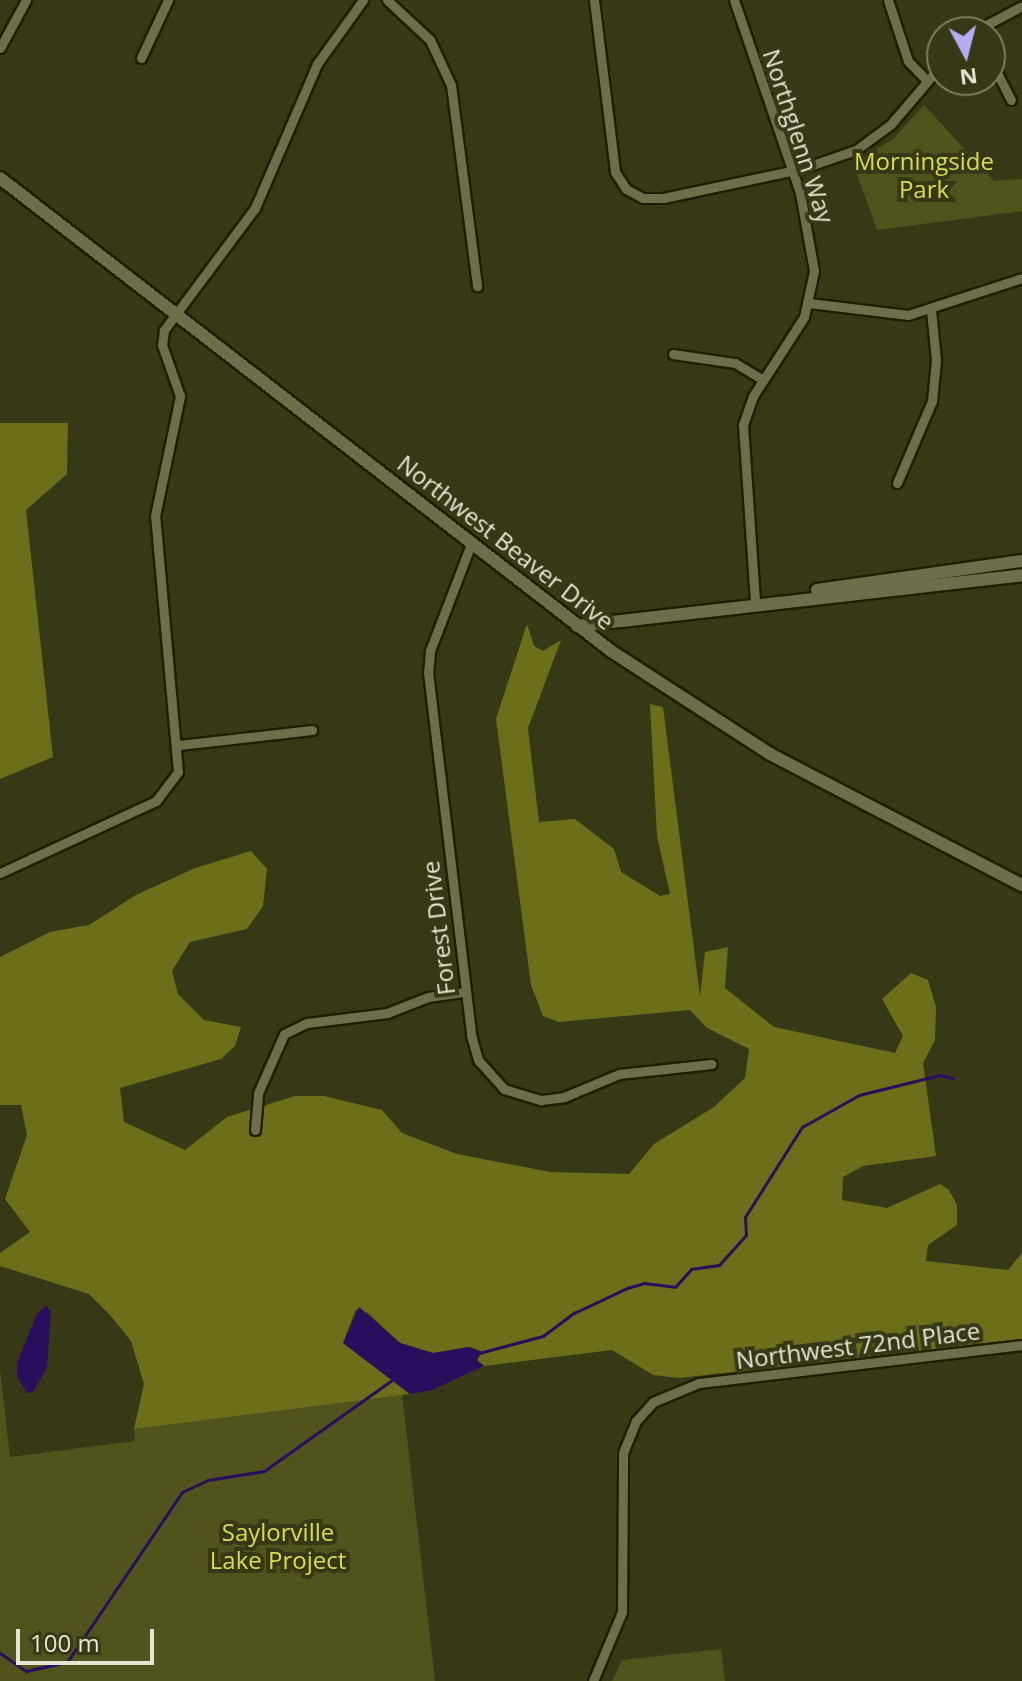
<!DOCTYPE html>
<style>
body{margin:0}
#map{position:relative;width:1022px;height:1681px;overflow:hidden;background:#373816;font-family:"Open Sans",sans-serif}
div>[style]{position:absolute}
.green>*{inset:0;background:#51531d}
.forest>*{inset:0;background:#6c6e1a}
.water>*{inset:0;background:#2a0e5e}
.stream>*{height:3px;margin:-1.5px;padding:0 1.5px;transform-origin:1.5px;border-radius:1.5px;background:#2a0e5e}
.roads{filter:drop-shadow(2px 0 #1f1f00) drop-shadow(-2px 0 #1f1f00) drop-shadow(0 2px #1f1f00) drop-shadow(0 -2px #1f1f00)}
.minor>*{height:9px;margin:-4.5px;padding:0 4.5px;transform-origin:4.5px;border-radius:4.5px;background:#6d6f4c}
.secondary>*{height:12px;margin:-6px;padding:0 6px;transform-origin:6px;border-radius:6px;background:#6d6f4c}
span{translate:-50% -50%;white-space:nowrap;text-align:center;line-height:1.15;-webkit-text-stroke:8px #373816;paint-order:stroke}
.street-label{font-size:24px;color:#e5e6d3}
.park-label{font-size:24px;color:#d9dc51}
.north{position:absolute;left:926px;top:16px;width:80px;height:80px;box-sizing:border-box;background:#373816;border:2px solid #7d7e62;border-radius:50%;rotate:173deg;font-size:22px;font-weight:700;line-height:32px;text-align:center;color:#e5e6d3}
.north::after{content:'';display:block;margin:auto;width:28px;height:36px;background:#b7abf8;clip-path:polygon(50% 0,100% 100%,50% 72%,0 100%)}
.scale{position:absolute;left:16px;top:1629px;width:138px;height:36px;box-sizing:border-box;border:4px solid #e5e6d3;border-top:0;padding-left:10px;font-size:24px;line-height:28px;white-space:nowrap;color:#e5e6d3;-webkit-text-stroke:6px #373816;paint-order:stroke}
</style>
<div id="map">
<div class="green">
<i style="clip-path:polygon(924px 105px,994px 181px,1022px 179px,1022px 211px,877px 230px,853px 163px,892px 140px)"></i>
<i style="clip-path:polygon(0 1369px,10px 1457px,135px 1441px,134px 1429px,402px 1394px,435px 1681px,0 1681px)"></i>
<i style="clip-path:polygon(721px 1649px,725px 1681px,612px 1681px,622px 1660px)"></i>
</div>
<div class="forest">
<i style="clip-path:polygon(0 423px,68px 423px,67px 474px,26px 510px,53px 757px,0 779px)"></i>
<i style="clip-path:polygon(527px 624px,534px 646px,543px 651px,561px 640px,528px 728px,539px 822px,575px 819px,614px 849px,621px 872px,660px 896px,670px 894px,657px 836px,650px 704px,663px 707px,700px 996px,705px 952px,728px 947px,725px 988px,774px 1027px,895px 1053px,903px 1036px,882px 999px,911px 973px,928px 980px,936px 1007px,935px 1040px,923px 1063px,936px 1156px,863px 1166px,843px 1177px,842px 1200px,887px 1208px,940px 1184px,949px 1190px,957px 1205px,957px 1225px,928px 1245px,926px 1261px,1008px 1270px,1022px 1253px,1022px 1340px,679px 1378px,653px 1375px,612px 1350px,484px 1366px,477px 1360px,481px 1351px,469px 1347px,433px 1353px,400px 1343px,368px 1313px,356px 1309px,343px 1343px,410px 1394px,134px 1429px,144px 1384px,131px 1341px,110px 1315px,89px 1294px,0 1266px,0 1253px,30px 1232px,5px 1199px,27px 1135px,21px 1105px,0 1105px,0 957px,50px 932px,89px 925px,136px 895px,195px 868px,251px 851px,267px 869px,263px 906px,247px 929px,190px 942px,172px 971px,178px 994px,204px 1020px,241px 1027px,235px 1046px,221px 1059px,120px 1088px,124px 1122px,185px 1150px,227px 1117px,295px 1096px,324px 1096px,382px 1110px,402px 1133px,457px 1154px,550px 1172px,629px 1174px,654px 1144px,714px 1107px,745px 1078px,749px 1049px,707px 1028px,690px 1010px,559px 1022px,543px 1016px,531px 985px,496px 719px)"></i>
</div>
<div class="water">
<i style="clip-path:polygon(46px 1305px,51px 1312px,47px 1368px,33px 1392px,27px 1393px,17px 1377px,17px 1363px,37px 1314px)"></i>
<i style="clip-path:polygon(359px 1307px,400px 1343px,433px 1353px,469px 1347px,482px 1352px,477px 1360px,484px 1366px,432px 1390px,410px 1394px,343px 1343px)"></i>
</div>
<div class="stream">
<i style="left:479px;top:1353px;width:66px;rotate:-14.9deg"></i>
<i style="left:543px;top:1336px;width:39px;rotate:-37deg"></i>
<i style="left:574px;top:1313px;width:59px;rotate:-25.3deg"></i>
<i style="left:627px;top:1288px;width:18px;rotate:-16deg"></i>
<i style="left:644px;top:1283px;width:31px;rotate:7deg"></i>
<i style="left:675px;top:1287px;width:24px;rotate:-48deg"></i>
<i style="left:691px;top:1269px;width:28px;rotate:-8deg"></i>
<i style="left:719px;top:1265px;width:40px;rotate:-48deg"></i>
<i style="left:746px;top:1235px;width:18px;rotate:-93deg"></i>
<i style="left:745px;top:1217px;width:107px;rotate:-57.7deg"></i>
<i style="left:802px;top:1127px;width:65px;rotate:-29.3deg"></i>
<i style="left:859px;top:1095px;width:83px;rotate:-13.9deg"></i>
<i style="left:940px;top:1075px;width:13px;rotate:13deg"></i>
<i style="left:0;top:1653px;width:32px;rotate:35deg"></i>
<i style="left:26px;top:1671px;width:42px;rotate:-12.4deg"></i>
<i style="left:67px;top:1662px;width:205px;rotate:-55.9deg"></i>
<i style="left:182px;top:1492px;width:29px;rotate:-25deg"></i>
<i style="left:208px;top:1480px;width:57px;rotate:-9.1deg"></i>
<i style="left:264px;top:1471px;width:157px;rotate:-35.4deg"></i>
</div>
<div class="roads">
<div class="minor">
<i style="left:387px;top:0;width:59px;rotate:42.9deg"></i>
<i style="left:430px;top:40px;width:50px;rotate:65deg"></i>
<i style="left:451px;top:85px;width:203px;rotate:82.6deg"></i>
<i style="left:594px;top:0;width:173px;rotate:83deg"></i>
<i style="left:615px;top:172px;width:20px;rotate:57deg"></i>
<i style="left:626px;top:189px;width:19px;rotate:28deg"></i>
<i style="left:643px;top:198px;width:20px"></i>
<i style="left:663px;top:198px;width:141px;rotate:-11.9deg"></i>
<i style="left:801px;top:169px;width:58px;rotate:-19.1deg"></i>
<i style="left:856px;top:150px;width:44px;rotate:-36.6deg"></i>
<i style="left:891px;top:124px;width:79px;rotate:-49.6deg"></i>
<i style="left:734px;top:0;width:204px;rotate:71.1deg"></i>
<i style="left:800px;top:193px;width:79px;rotate:79.8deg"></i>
<i style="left:814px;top:271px;width:47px;rotate:102.3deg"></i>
<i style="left:804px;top:317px;width:94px;rotate:122.8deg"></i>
<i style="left:753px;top:396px;width:31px;rotate:109deg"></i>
<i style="left:743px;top:425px;width:178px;rotate:86.1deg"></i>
<i style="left:888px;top:0;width:64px;rotate:71.8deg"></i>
<i style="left:908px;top:61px;width:28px;rotate:46deg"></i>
<i style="left:973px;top:32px;width:55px;rotate:-28deg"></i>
<i style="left:0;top:48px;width:55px;rotate:-61.6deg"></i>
<i style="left:141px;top:58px;width:64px;rotate:-65deg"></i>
<i style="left:990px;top:59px;width:46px;rotate:62.9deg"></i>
<i style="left:809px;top:303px;width:100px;rotate:6.9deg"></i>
<i style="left:908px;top:315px;width:120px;rotate:-18deg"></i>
<i style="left:673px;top:354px;width:63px;rotate:8.3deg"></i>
<i style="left:735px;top:363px;width:33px;rotate:31deg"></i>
<i style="left:897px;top:483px;width:89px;rotate:-66.9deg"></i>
<i style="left:932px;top:401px;width:41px;rotate:-84.4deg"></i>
<i style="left:936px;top:360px;width:50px;rotate:-95.7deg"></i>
<i style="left:471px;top:544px;width:115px;rotate:111deg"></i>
<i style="left:430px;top:651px;width:21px;rotate:95deg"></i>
<i style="left:428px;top:672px;width:366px;rotate:83.2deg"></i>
<i style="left:471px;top:1035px;width:26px;rotate:74deg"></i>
<i style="left:478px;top:1060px;width:39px;rotate:48deg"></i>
<i style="left:504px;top:1089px;width:39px;rotate:17deg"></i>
<i style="left:541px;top:1100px;width:23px;rotate:-7deg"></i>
<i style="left:564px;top:1097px;width:60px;rotate:-22.7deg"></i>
<i style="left:619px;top:1074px;width:93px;rotate:-6.2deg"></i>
<i style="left:179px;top:745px;width:134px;rotate:-6.4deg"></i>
<i style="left:0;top:873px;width:172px;rotate:-24.8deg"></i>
<i style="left:156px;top:801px;width:36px;rotate:-53deg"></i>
<i style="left:178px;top:772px;width:257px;rotate:-95.1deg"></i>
<i style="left:155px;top:516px;width:123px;rotate:-78.2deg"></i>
<i style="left:180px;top:396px;width:54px;rotate:-109.4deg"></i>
<i style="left:162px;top:345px;width:15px;rotate:-82deg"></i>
<i style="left:164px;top:330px;width:152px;rotate:-53.3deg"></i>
<i style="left:255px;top:208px;width:157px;rotate:-66.7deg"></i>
<i style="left:317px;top:64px;width:79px;rotate:-54.3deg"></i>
<i style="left:255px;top:1130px;width:37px;rotate:-85deg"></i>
<i style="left:258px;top:1093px;width:64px;rotate:-66.2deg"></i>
<i style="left:284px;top:1034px;width:25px;rotate:-26deg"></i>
<i style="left:307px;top:1023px;width:81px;rotate:-7.1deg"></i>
<i style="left:387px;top:1013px;width:44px;rotate:-21.3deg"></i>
<i style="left:428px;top:997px;width:37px;rotate:-8deg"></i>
<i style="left:593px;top:1681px;width:75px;rotate:-67.2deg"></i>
<i style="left:622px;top:1612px;width:159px;rotate:-89.6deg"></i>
<i style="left:623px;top:1453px;width:35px;rotate:-68deg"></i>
<i style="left:636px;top:1421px;width:25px;rotate:-48deg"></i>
<i style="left:653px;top:1402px;width:50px;rotate:-22.4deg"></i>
<i style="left:699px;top:1383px;width:325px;rotate:-6.7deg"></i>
</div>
<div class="secondary">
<i style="left:0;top:178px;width:773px;rotate:37.74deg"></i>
<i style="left:611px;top:651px;width:189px;rotate:32.9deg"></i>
<i style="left:770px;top:754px;width:284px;rotate:27.5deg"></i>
<i style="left:817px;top:590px;width:207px;rotate:-8.1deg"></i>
<i style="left:577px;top:626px;width:448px;rotate:-6.5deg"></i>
</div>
</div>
<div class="street-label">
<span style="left:799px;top:136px;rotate:72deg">Northglenn Way</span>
<span style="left:506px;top:542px;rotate:38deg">Northwest Beaver Drive</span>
<span style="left:438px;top:928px;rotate:-97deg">Forest Drive</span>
<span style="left:858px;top:1345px;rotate:-7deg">Northwest 72nd Place</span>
</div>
<div class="park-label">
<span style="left:924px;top:175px">Morningside<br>Park</span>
<span style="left:278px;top:1546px">Saylorville<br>Lake Project</span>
</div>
<div class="north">N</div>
<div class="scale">100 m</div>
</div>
